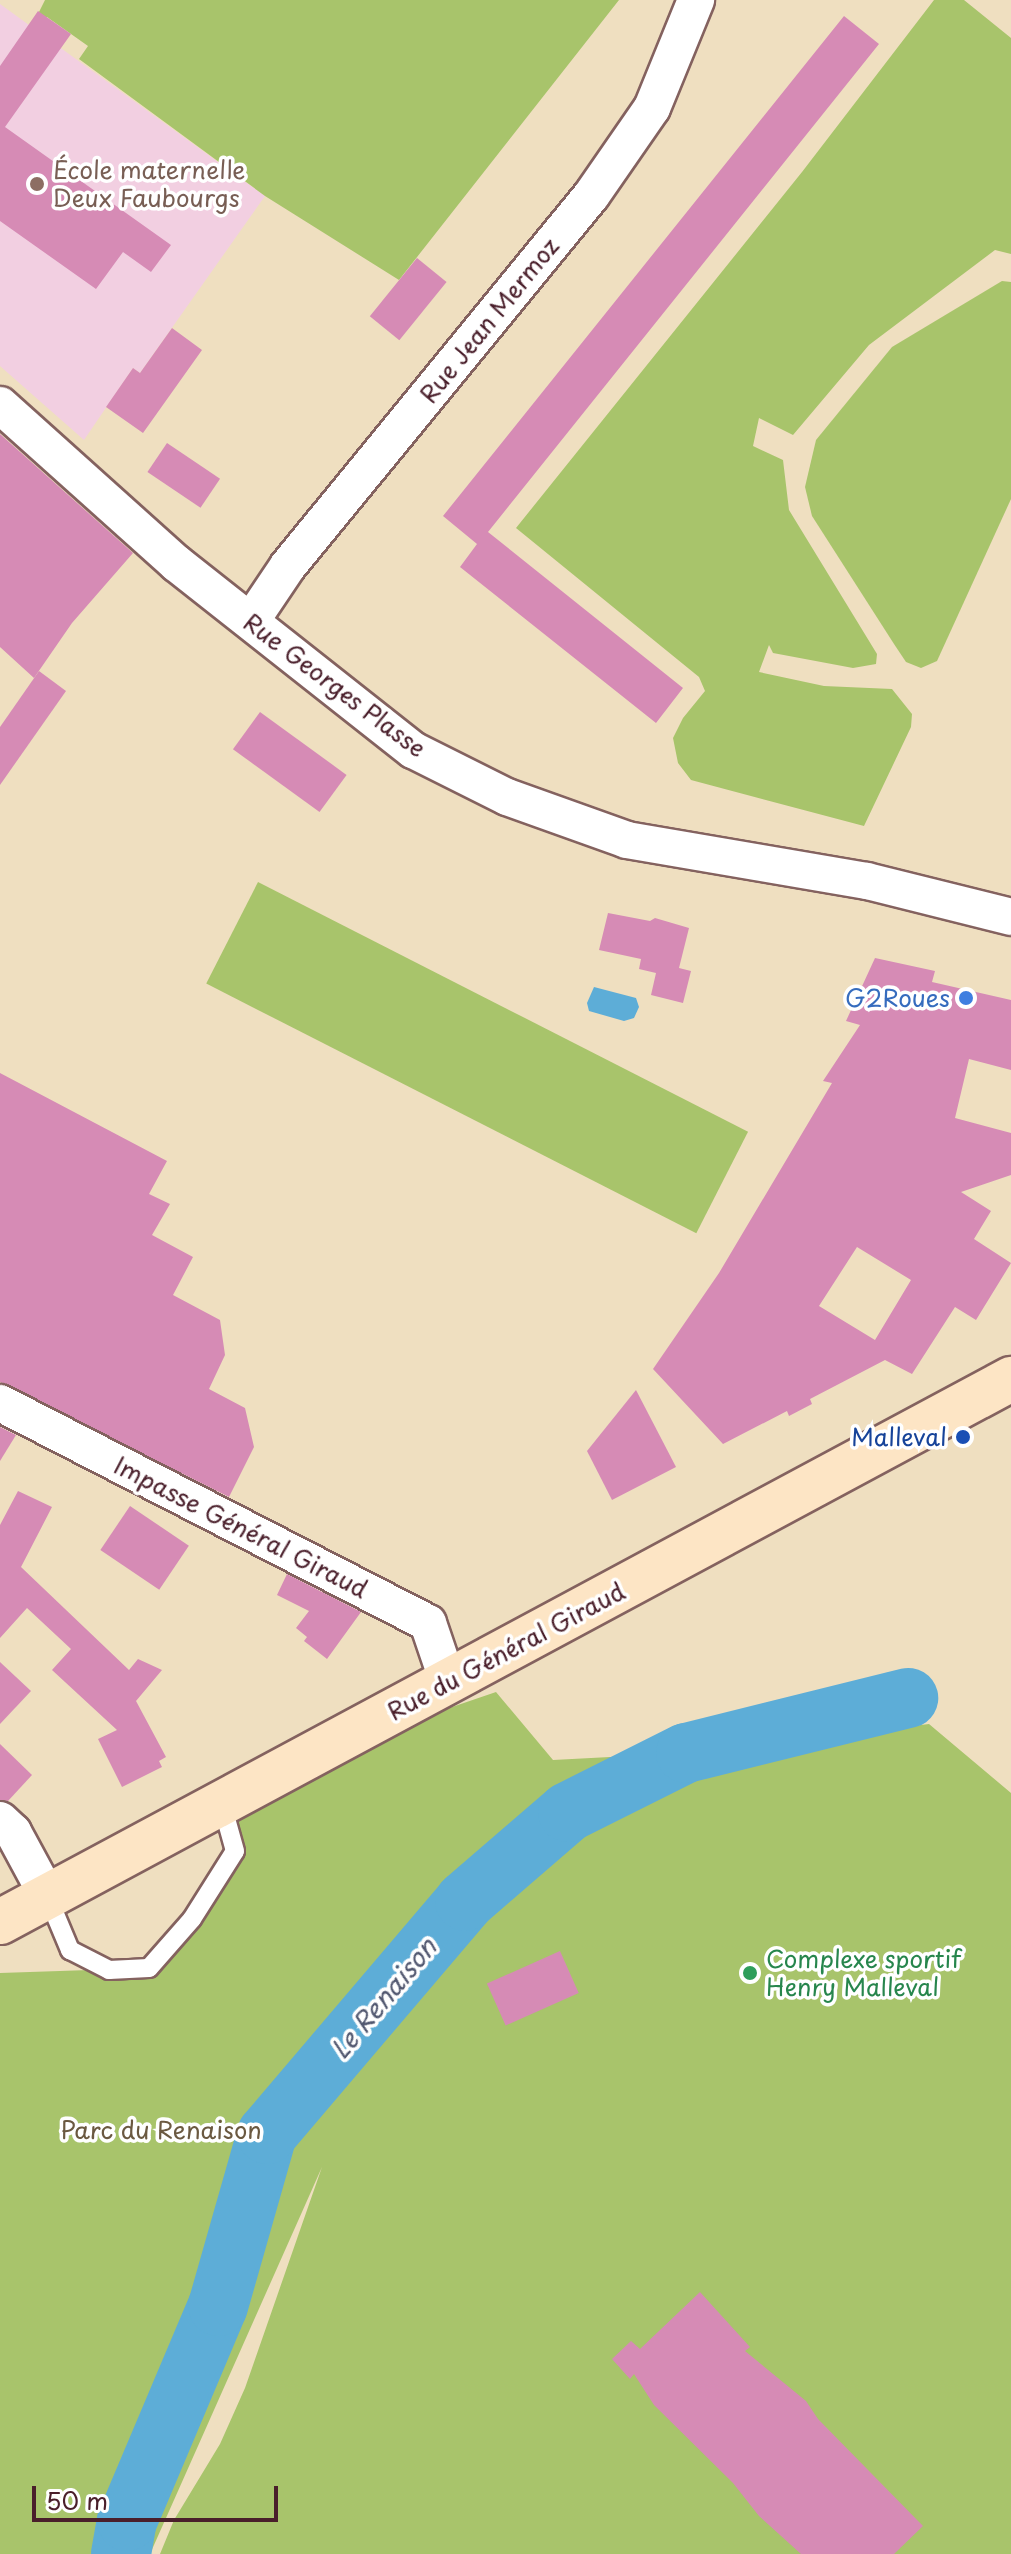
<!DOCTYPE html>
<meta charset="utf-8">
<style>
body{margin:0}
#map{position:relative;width:1011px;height:2554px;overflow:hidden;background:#efdfc0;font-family:"Playpen Sans",sans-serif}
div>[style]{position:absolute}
.built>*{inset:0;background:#f2cfe1}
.green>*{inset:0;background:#a8c46b;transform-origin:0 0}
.water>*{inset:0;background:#5dadd7}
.river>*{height:60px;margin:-30px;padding:0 30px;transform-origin:30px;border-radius:30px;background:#5dadd7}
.building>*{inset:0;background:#d68bb5;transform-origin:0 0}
.roads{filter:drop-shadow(2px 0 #84625f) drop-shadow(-2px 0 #84625f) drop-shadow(0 2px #84625f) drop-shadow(0 -2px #84625f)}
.lane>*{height:18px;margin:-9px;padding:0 9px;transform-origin:9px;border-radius:9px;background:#fff}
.street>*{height:36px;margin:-18px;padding:0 18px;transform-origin:18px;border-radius:18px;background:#fff}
.secondary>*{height:44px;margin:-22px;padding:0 22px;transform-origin:22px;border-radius:22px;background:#fde5c5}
.dots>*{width:22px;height:22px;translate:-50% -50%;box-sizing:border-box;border:4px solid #fff;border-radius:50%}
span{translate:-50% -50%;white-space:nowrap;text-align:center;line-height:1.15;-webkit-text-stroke:7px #fff;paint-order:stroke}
.education-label{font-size:24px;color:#785e54}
.left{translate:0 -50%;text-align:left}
.street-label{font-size:24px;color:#4a1f2b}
.shop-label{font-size:24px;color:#366cbe}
.right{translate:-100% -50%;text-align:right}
.transit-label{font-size:24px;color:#164399}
.leisure-label{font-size:24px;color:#27864d}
.park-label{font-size:24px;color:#6b5941}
.water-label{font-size:26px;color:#525870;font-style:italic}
.scale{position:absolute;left:32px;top:2486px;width:246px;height:36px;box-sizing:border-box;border:4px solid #4a1f2b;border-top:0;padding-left:10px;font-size:24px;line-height:28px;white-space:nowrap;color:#4a1f2b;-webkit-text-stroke:6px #fff;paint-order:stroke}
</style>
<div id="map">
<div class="built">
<i style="clip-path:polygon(0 4px,265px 196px,140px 373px,133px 368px,84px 440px,0 366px)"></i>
</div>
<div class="green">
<i style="clip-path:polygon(45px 0,619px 0,399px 280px,265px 196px,79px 59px,88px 46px,47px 17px,35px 20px)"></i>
<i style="clip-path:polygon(934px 0,964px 0,1011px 38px,1011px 254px,995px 250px,869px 345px,793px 435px,759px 418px,753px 446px,783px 460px,789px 510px,877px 654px,876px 664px,853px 668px,773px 653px,769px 645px,759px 672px,824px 686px,892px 689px,912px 714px,911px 727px,864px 826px,691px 780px,678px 763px,673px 738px,683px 718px,705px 691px,699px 677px,516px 528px,802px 172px)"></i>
<i style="clip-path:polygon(1002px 281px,1011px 282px,1011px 499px,937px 661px,921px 668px,906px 662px,894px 644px,812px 516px,805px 487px,816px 440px,892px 347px)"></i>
<i style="left:258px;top:882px;width:550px;height:114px;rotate:27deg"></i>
<i style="clip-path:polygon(496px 1692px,553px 1760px,686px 1753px,929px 1724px,1011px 1793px,1011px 2554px,160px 2554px,174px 2520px,220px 2444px,245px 2388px,322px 2167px,150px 2554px,0 2554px,0 1973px,149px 1968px,237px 1855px,221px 1803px,414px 1720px)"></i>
</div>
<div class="water">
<i style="clip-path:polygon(594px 987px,636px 998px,639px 1007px,634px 1018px,624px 1021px,589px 1011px,587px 1003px)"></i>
</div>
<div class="river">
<i style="left:121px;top:2554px;width:34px;rotate:-80deg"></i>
<i style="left:127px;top:2521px;width:233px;rotate:-67.1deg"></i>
<i style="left:218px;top:2306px;width:179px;rotate:-74.1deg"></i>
<i style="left:267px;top:2134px;width:306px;rotate:-49.6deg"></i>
<i style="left:465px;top:1901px;width:136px;rotate:-40.8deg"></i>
<i style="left:568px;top:1812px;width:132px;rotate:-26.6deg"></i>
<i style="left:686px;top:1753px;width:229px;rotate:-13.9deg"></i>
</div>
<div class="building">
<i style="clip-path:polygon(38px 11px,71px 34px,5px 127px,171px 245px,151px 272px,123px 252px,96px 289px,0 221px,0 66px)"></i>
<i style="clip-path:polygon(844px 16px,879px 44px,488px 532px,683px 688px,656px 723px,460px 567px,477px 544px,443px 516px)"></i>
<i style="left:417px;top:258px;width:38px;height:75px;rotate:39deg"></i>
<i style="clip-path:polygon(172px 328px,202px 350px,143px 433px,106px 407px,133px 368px,140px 373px)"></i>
<i style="clip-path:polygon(0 434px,133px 553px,72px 623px,34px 678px,0 647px)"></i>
<i style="left:167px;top:443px;width:64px;height:35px;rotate:34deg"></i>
<i style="clip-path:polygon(39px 671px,66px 691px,0 785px,0 727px)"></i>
<i style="left:260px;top:712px;width:107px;height:46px;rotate:36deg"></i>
<i style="clip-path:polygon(608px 913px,650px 921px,655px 918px,689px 928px,679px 968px,691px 971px,683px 1003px,651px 995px,656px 973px,639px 969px,641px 959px,599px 950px)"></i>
<i style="clip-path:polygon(evenodd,875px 958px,935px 971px,932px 982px,1011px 1000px,1011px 1070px,969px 1059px,955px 1118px,1011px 1133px,1011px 1175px,961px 1192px,991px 1211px,974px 1239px,1011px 1263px,976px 1320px,955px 1307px,912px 1374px,885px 1360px,810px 1399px,812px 1404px,789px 1416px,787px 1411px,723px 1444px,653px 1369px,719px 1273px,832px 1083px,823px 1081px,860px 1025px,846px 1021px,875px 958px,857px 1247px,911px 1280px,875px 1340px,819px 1306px,857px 1247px)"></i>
<i style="clip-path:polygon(0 1073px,167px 1161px,149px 1194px,170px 1204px,152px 1235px,193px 1257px,173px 1295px,220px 1320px,225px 1355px,209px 1389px,245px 1408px,254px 1447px,229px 1497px,0 1382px)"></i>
<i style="clip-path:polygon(636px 1390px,676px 1467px,612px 1500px,587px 1451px)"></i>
<i style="clip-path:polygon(0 1427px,16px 1435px,0 1461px)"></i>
<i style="clip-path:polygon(18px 1491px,52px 1507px,21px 1567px,129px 1670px,138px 1659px,162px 1670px,136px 1701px,166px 1757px,159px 1761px,162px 1767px,122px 1787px,98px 1739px,117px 1730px,52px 1670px,71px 1649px,27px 1608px,0 1638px,0 1525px)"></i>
<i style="left:130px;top:1506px;width:71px;height:53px;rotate:34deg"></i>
<i style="clip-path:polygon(287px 1574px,361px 1612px,327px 1659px,304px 1641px,307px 1637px,296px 1628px,309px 1611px,277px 1595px)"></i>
<i style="clip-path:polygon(0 1662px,31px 1691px,0 1724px)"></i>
<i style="clip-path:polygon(0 1744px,32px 1775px,8px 1801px,0 1800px)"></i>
<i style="left:560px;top:1951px;width:46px;height:80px;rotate:66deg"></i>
<i style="clip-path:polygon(700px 2292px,750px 2347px,745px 2351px,806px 2401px,818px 2419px,923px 2526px,894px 2554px,801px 2554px,759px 2516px,733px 2483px,654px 2405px,634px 2374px,630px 2379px,612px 2359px,631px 2341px,640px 2349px)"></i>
</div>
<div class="roads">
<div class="lane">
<i style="left:47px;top:1895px;width:60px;rotate:67.3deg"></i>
<i style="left:70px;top:1950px;width:44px;rotate:27.1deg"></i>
<i style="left:109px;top:1970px;width:40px;rotate:-2.9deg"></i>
<i style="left:149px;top:1968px;width:65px;rotate:-48.7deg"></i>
<i style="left:192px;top:1919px;width:80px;rotate:-57.7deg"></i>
<i style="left:235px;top:1851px;width:49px;rotate:-105.5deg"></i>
</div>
<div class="street">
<i style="left:0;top:405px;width:237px;rotate:41.9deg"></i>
<i style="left:176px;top:563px;width:302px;rotate:38.3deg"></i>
<i style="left:413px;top:750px;width:105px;rotate:26.6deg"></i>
<i style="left:507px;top:797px;width:127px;rotate:19.7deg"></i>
<i style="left:627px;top:840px;width:243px;rotate:9.7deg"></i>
<i style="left:867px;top:881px;width:148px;rotate:14deg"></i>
<i style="left:251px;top:621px;width:66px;rotate:-56.1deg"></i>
<i style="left:288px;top:566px;width:478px;rotate:-50.7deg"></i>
<i style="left:591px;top:196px;width:107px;rotate:-55.3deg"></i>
<i style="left:652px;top:108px;width:117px;rotate:-67.8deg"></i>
<i style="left:0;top:1403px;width:481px;rotate:27.2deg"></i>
<i style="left:428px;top:1623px;width:62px;rotate:71.3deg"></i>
<i style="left:0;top:1820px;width:18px;rotate:43deg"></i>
<i style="left:13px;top:1832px;width:72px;rotate:61.6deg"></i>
</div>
<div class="secondary">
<i style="left:0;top:1922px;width:1148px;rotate:-28.24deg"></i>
</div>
</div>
<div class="dots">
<i style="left:37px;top:184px;background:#8d6e63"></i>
<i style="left:966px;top:998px;background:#3f7fe0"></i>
<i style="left:963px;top:1437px;background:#1a4fb4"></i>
<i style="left:750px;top:1973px;background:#2e9e5b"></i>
</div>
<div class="education-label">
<span class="left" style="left:53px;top:184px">École maternelle<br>Deux Faubourgs</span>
</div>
<div class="street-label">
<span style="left:489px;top:320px;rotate:-51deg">Rue Jean Mermoz</span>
<span style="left:335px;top:685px;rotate:37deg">Rue Georges Plasse</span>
<span style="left:241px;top:1527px;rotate:27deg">Impasse Général Giraud</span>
<span style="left:506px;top:1651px;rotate:-28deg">Rue du Général Giraud</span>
</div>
<div class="shop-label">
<span class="right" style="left:950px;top:998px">G2Roues</span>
</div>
<div class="transit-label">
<span class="right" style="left:947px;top:1437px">Malleval</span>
</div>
<div class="leisure-label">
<span class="left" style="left:766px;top:1973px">Complexe sportif<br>Henry Malleval</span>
</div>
<div class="park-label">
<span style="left:161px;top:2130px">Parc du Renaison</span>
</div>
<div class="water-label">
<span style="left:383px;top:1998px;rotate:-50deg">Le Renaison</span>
</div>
<div class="scale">50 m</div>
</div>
